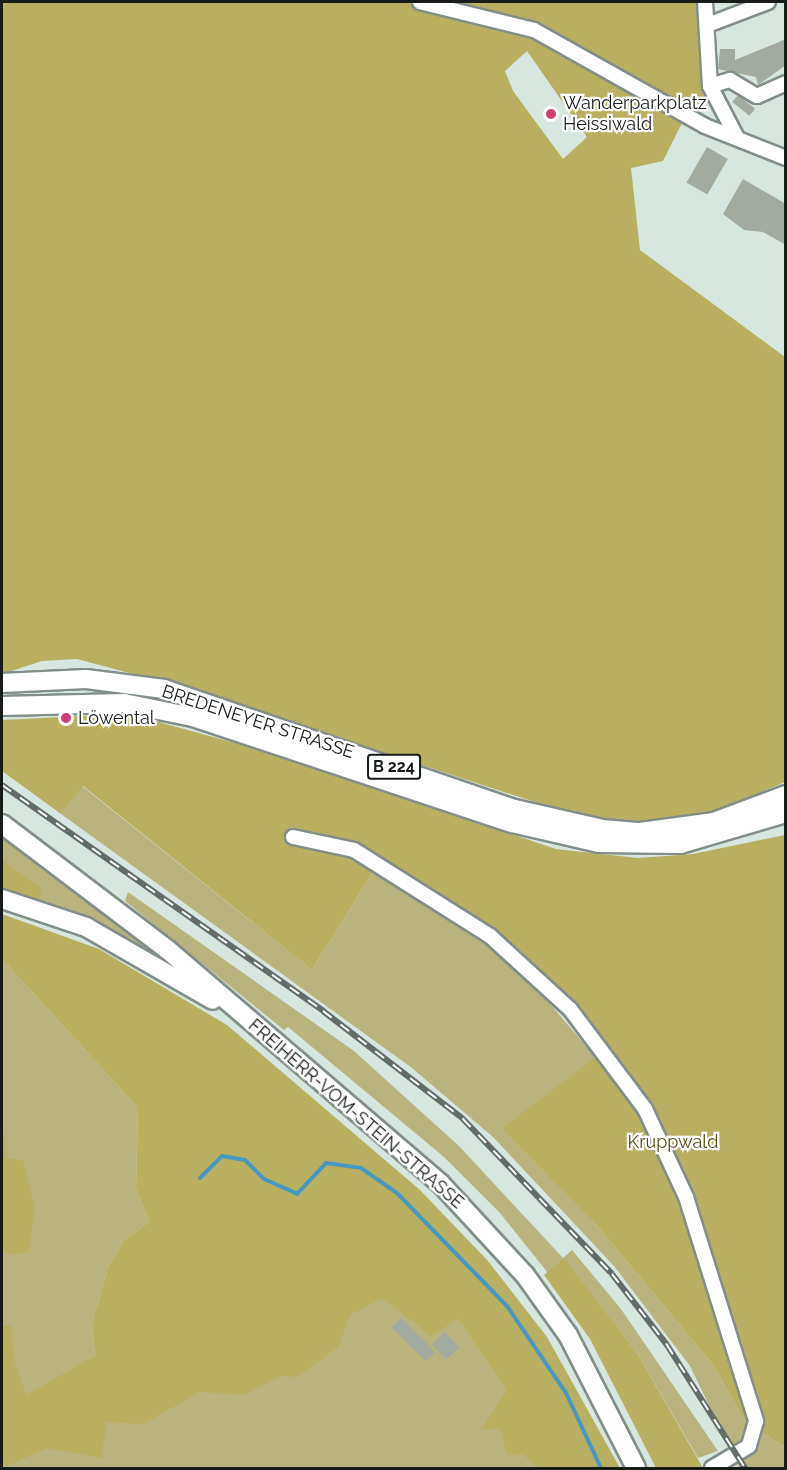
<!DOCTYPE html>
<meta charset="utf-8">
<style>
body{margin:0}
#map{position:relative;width:787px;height:1470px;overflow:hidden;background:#d8e6e0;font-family:Raleway,sans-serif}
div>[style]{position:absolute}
.green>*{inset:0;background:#b9b37e}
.forest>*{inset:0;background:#b8af61}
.stream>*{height:4px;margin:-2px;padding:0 2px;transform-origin:2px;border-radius:2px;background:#4798c2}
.building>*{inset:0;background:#a3aa9f;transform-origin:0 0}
.roads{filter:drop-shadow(2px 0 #828f89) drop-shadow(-2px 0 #828f89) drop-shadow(0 2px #828f89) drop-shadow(0 -2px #828f89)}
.minor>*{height:14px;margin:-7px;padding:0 7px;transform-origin:7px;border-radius:7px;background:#fff}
.major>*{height:18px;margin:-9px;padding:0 9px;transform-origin:9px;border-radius:9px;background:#fff}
.rail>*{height:6px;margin-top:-3px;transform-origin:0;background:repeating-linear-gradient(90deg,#fff 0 11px,#636c68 0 22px);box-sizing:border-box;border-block:2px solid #636c68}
.dots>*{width:16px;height:16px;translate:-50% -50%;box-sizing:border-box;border:3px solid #fff;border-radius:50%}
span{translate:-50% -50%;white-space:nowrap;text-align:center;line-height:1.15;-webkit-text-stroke:4.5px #fff;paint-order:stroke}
.shield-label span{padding:2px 4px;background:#fff;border:2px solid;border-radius:4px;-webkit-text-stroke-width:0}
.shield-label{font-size:16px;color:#171c19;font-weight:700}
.poi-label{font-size:18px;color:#171c19}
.left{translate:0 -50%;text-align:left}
.street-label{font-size:18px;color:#171c19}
.park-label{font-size:18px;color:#564f13}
.frame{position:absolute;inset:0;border:3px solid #171c19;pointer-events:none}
</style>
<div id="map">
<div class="green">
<i style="clip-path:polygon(82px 786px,312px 970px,373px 872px,517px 965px,596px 1058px,503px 1128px,599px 1228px,714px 1366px,745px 1422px,785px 1447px,785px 1468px,739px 1468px,690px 1366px,614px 1266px,493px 1137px,412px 1068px,61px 814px)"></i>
<i style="clip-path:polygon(2px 835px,170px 963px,39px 903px,2px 861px)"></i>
<i style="clip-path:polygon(128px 892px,354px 1051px,459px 1146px,563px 1258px,572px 1250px,621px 1309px,718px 1451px,698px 1458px,637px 1353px,564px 1259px,548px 1273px,500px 1213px,444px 1157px,288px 1027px,284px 1030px,125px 901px)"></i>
<i style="clip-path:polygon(2px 959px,138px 1108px,136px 1188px,149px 1222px,124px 1240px,108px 1267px,92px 1323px,95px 1355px,2px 1410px)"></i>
<i style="clip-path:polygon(346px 1245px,458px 1318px,561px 1468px,2px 1468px)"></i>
</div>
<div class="forest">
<i style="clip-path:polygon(evenodd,2px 2px,701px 2px,706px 28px,705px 106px,683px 121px,663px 161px,631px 168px,640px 250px,785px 357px,785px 782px,708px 815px,662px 824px,602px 824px,189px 689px,77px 659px,42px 661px,2px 674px,2px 2px,527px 51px,587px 137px,563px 159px,513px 91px,505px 71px,527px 51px)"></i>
<i style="clip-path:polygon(103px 715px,144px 718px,257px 749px,556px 849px,638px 858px,693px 854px,785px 835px,785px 1447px,745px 1422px,714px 1366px,599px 1228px,502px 1128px,609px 1047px,573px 1001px,519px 949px,381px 859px,312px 970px,83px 786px,61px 814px,2px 771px,2px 720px)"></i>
<i style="clip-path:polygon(2px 860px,41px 888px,39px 903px,2px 893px)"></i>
<i style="clip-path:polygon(2px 914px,99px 949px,227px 1025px,420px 1190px,488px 1261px,547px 1337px,620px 1468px,537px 1468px,523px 1454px,507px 1455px,501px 1429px,482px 1429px,507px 1390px,458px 1319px,431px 1336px,382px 1298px,350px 1315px,338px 1347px,297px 1377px,281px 1376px,244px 1395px,200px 1392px,143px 1424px,107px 1422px,101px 1458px,47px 1448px,2px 1468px,2px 1326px,11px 1326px,14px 1360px,26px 1395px,95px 1355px,92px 1323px,108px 1267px,124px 1240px,149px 1222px,136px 1188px,138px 1108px,2px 959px)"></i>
<i style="clip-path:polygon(2px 1113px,6px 1158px,23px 1160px,35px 1207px,29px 1252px,10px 1255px,2px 1250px)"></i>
<i style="clip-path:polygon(564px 1258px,637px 1353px,703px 1468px,656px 1468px,590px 1339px,544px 1275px)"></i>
</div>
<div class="stream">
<i style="left:200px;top:1178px;width:31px;rotate:-45deg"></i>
<i style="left:222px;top:1156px;width:23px;rotate:10deg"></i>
<i style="left:245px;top:1160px;width:27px;rotate:45deg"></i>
<i style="left:264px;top:1179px;width:36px;rotate:24deg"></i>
<i style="left:297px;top:1194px;width:42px;rotate:-46.9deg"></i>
<i style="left:326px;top:1163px;width:35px;rotate:8deg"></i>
<i style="left:361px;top:1168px;width:44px;rotate:34.8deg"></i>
<i style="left:397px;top:1193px;width:158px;rotate:45.8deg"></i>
<i style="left:507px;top:1306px;width:105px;rotate:55.9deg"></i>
<i style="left:566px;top:1393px;width:83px;rotate:65deg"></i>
</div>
<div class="building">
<i style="clip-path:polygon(786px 39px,786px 65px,758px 85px,756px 77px,718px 69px,720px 49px,735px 49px,735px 60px)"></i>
<i style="left:738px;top:95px;width:22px;height:9px;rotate:39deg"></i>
<i style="left:707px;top:147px;width:24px;height:41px;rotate:30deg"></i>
<i style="clip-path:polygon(743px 179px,786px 204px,786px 245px,763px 232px,744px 230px,723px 214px)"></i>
<i style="left:401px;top:1318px;width:48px;height:13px;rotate:45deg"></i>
<i style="left:445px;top:1332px;width:21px;height:18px;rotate:47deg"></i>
</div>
<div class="roads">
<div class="minor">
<i style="left:420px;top:2px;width:117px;rotate:13.8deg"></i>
<i style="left:534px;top:30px;width:196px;rotate:29.3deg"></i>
<i style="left:705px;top:126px;width:87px;rotate:21.6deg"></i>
<i style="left:705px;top:2px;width:84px;rotate:86.6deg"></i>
<i style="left:710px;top:86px;width:56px;rotate:62.5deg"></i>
<i style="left:710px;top:24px;width:62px;rotate:-20.8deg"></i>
<i style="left:710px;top:86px;width:21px;rotate:-17deg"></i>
<i style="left:730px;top:80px;width:31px;rotate:31deg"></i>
<i style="left:757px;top:96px;width:32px;rotate:-24deg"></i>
<i style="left:293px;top:837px;width:62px;rotate:12deg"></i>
<i style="left:354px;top:850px;width:161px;rotate:32.3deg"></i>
<i style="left:490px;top:936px;width:108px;rotate:42.4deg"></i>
<i style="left:570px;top:1009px;width:125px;rotate:53.1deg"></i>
<i style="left:645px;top:1109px;width:97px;rotate:65deg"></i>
<i style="left:686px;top:1197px;width:235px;rotate:72.6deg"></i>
<i style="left:756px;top:1421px;width:26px;rotate:106deg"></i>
<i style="left:749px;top:1446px;width:43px;rotate:149.3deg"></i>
</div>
<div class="major">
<i style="left:2px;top:683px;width:84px;rotate:-2.7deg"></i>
<i style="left:86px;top:679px;width:79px;rotate:7.3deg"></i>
<i style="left:164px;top:689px;width:371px;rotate:18.9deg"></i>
<i style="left:515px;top:809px;width:89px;rotate:12.9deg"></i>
<i style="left:602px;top:829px;width:38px;rotate:5deg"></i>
<i style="left:640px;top:832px;width:75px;rotate:-7.7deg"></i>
<i style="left:714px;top:822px;width:77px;rotate:-20.6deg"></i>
<i style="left:2px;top:706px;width:122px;rotate:-1.4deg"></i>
<i style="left:124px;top:703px;width:70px;rotate:11.5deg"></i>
<i style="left:193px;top:717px;width:336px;rotate:18.4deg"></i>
<i style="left:512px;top:823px;width:89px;rotate:12.9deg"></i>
<i style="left:599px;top:843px;width:81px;rotate:0.7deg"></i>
<i style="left:680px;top:844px;width:110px;rotate:-16.3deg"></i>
<i style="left:2px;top:824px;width:208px;rotate:37.2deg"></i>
<i style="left:168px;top:950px;width:358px;rotate:40.6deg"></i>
<i style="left:440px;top:1183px;width:125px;rotate:47.3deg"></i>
<i style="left:525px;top:1275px;width:74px;rotate:54.4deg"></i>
<i style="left:568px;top:1335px;width:149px;rotate:62.9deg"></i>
<i style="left:2px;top:899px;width:89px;rotate:18.4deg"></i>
<i style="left:86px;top:927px;width:146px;rotate:29.9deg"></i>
</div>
</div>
<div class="rail">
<i style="left:2px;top:785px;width:393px;rotate:35.1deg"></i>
<i style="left:323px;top:1011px;width:177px;rotate:37.6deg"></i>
<i style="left:463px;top:1119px;width:215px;rotate:46.1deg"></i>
<i style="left:612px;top:1274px;width:90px;rotate:52.2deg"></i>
<i style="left:667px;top:1345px;width:146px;rotate:57.6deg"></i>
</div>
<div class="dots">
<i style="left:551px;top:114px;background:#cd4071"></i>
<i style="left:66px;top:718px;background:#cd4071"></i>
</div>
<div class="shield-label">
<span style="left:394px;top:767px">B 224</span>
</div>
<div class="poi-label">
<span class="left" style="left:563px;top:114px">Wanderparkplatz<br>Heissiwald</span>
<span class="left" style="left:78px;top:718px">Löwental</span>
</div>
<div class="street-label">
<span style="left:258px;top:722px;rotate:18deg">BREDENEYER STRASSE</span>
<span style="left:356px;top:1114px;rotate:41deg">FREIHERR-VOM-STEIN-STRASSE</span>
</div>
<div class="park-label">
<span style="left:673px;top:1142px">Kruppwald</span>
</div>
<div class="frame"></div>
</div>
